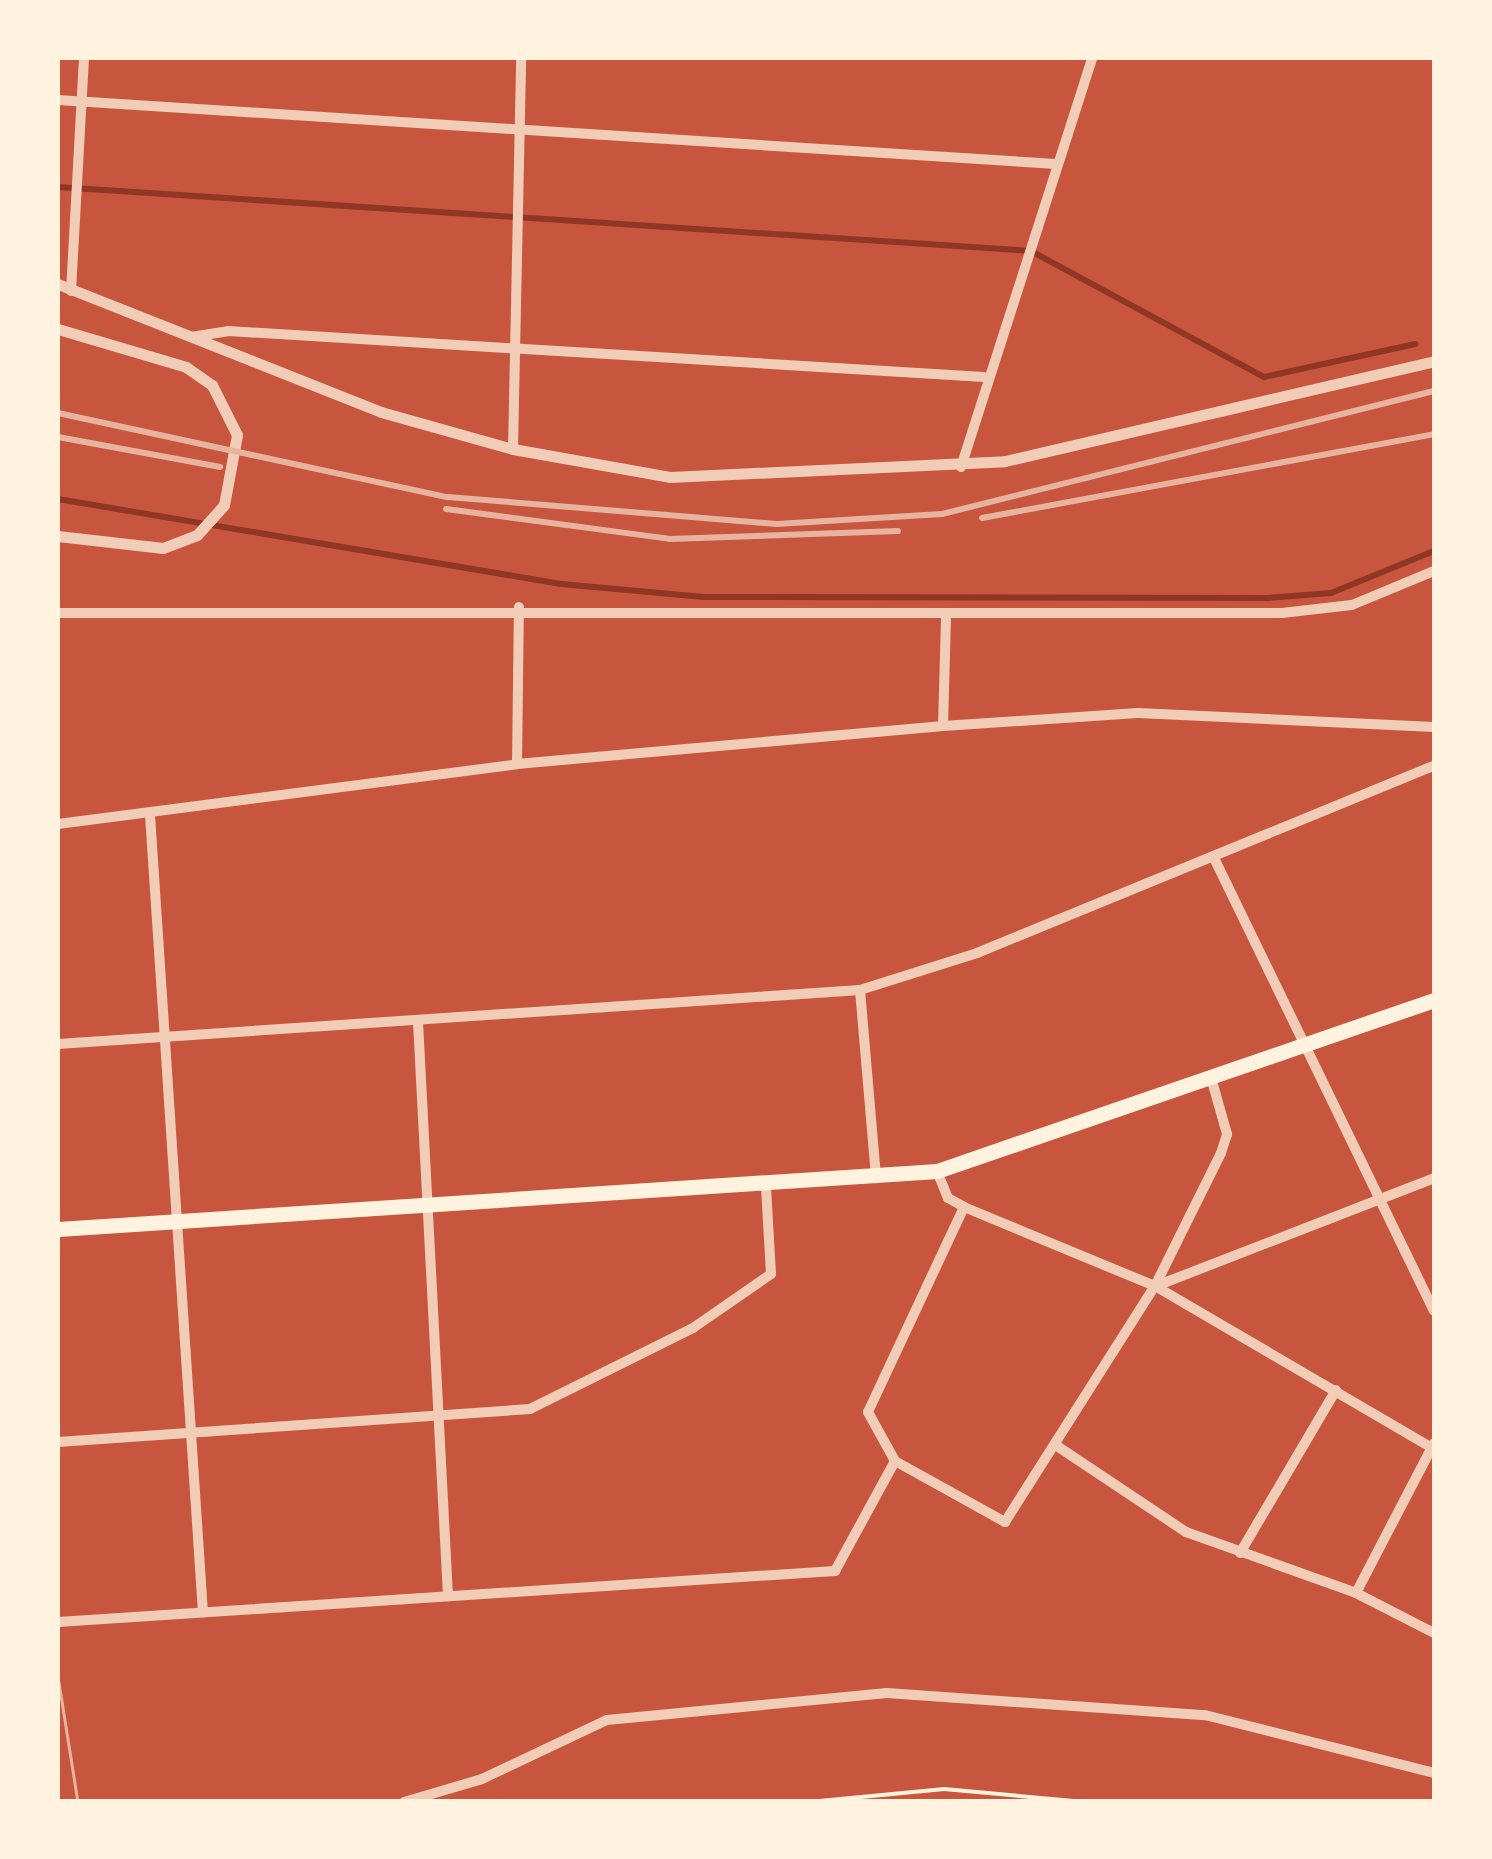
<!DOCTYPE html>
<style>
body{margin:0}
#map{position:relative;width:1492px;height:1859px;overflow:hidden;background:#c8553d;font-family:"Space Grotesk",sans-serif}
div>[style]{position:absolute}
.stream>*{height:6px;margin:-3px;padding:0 3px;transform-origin:3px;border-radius:3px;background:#8f3625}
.path>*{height:4px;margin:-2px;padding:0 2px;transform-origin:2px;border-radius:2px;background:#fff3e0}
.minor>*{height:10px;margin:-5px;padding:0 5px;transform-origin:5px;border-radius:5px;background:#f1ccb7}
.tertiary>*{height:11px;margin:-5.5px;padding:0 5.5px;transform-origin:5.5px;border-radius:5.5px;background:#f1ccb7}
.primary>*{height:15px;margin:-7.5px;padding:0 7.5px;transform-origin:7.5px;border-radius:7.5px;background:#fff3e0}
.tram>*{height:2.5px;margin:-1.25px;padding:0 1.25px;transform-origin:1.25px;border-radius:1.25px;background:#e9b49f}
.rail>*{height:6px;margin:-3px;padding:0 3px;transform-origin:3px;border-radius:3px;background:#e9b49f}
span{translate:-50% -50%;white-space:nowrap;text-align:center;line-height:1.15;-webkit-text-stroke:9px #fff3e0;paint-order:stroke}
.frame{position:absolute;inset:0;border:60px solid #fff3e0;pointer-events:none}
</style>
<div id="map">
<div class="stream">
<i style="left:58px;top:187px;width:975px;rotate:3.76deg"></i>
<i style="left:1031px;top:251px;width:265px;rotate:28.4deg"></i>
<i style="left:1264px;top:377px;width:155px;rotate:-12.3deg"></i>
<i style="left:58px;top:499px;width:510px;rotate:9.59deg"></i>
<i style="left:561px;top:584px;width:143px;rotate:5.2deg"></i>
<i style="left:703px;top:597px;width:565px;rotate:0.1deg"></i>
<i style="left:1268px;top:598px;width:63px;rotate:-4.5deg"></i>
<i style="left:1331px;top:593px;width:111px;rotate:-22.2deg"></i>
</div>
<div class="path">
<i style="left:809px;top:1802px;width:136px;rotate:-5.5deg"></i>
<i style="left:944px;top:1789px;width:141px;rotate:5.3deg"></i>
</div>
<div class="minor">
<i style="left:58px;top:100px;width:1000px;rotate:3.67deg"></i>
<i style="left:71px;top:291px;width:233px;rotate:-86.8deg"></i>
<i style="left:191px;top:337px;width:37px;rotate:-9deg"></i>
<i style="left:228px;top:331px;width:757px;rotate:3.48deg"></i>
<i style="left:513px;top:449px;width:391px;rotate:-88.8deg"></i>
<i style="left:961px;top:467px;width:429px;rotate:-72.2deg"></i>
<i style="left:58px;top:613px;width:1224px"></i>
<i style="left:1282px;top:613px;width:70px;rotate:-6.5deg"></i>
<i style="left:1352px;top:605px;width:89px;rotate:-22.5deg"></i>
<i style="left:943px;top:726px;width:108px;rotate:-88.4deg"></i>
<i style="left:517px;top:764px;width:157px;rotate:-89.3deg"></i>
<i style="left:150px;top:815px;width:799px;rotate:86.2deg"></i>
<i style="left:58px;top:824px;width:463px;rotate:-7.4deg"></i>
<i style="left:517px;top:764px;width:428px;rotate:-5.1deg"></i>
<i style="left:943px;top:726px;width:195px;rotate:-3.8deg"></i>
<i style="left:1138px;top:713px;width:296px;rotate:2.7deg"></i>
<i style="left:1215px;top:860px;width:501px;rotate:64.1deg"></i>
<i style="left:860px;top:990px;width:189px;rotate:85.1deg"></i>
<i style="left:418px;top:1022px;width:575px;rotate:87.01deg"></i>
<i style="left:58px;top:1044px;width:804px;rotate:-3.85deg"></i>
<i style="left:860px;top:990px;width:123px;rotate:-17.5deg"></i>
<i style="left:977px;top:953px;width:494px;rotate:-22.3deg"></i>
<i style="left:937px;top:1171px;width:29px;rotate:68deg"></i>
<i style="left:948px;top:1198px;width:18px;rotate:29deg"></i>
<i style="left:964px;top:1207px;width:207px;rotate:22.5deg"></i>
<i style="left:1155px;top:1286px;width:323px;rotate:30.3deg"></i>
<i style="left:1156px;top:1286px;width:298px;rotate:-21.2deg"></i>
<i style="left:58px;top:1442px;width:473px;rotate:-4deg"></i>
<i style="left:530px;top:1409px;width:182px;rotate:-26.4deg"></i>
<i style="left:693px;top:1328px;width:95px;rotate:-34.7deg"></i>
<i style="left:771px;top:1274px;width:86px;rotate:-93.3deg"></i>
<i style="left:1057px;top:1446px;width:155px;rotate:33.7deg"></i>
<i style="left:1186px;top:1532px;width:181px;rotate:19.7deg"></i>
<i style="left:1356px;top:1593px;width:88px;rotate:27.1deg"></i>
<i style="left:895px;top:1461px;width:56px;rotate:-118.9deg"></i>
<i style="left:868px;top:1412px;width:226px;rotate:-64.9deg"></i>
<i style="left:1240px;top:1553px;width:189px;rotate:-59.5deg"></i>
<i style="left:1356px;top:1593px;width:169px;rotate:-62.5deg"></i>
<i style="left:58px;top:1622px;width:779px;rotate:-3.76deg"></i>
<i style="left:835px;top:1571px;width:125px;rotate:-61.4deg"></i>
<i style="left:895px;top:1461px;width:126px;rotate:29deg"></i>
<i style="left:1005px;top:1522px;width:280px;rotate:-57.6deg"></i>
<i style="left:1155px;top:1286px;width:148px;rotate:-63.6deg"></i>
<i style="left:1221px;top:1153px;width:20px;rotate:-72deg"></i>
<i style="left:1227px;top:1134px;width:55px;rotate:-105.8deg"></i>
<i style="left:404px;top:1802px;width:81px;rotate:-16.4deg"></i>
<i style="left:482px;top:1779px;width:138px;rotate:-25.3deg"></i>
<i style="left:607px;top:1720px;width:281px;rotate:-5.5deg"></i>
<i style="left:887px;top:1693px;width:319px;rotate:4deg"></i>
<i style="left:1205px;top:1715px;width:236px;rotate:14.2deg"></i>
</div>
<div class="tertiary">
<i style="left:58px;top:284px;width:347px;rotate:21.6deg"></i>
<i style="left:381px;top:412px;width:137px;rotate:15.7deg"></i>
<i style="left:513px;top:449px;width:159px;rotate:10.1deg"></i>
<i style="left:670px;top:477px;width:335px;rotate:-2.7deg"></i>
<i style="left:1005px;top:461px;width:441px;rotate:-13.1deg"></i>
<i style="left:58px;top:329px;width:134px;rotate:16.5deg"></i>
<i style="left:186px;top:367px;width:32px;rotate:35deg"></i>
<i style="left:212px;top:385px;width:56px;rotate:63.4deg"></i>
<i style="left:237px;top:435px;width:71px;rotate:100.5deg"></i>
<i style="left:224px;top:505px;width:40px;rotate:132deg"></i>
<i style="left:197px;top:535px;width:36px;rotate:159deg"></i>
<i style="left:163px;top:548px;width:106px;rotate:-173.5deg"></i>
</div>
<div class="primary">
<i style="left:58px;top:1229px;width:881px;rotate:-3.78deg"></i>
<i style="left:937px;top:1171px;width:526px;rotate:-18.99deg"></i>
</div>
<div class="tram">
<i style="left:58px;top:1676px;width:128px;rotate:81deg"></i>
</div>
<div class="rail">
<i style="left:58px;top:413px;width:399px;rotate:12.2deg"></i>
<i style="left:448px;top:497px;width:330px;rotate:4.7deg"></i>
<i style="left:777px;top:524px;width:165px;rotate:-3.5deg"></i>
<i style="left:942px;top:514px;width:507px;rotate:-14.04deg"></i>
<i style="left:58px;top:437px;width:165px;rotate:10.5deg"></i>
<i style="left:446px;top:509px;width:226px;rotate:7.6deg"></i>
<i style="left:670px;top:539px;width:228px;rotate:-2deg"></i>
<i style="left:982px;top:518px;width:460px;rotate:-10.5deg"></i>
</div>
<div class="frame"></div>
</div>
